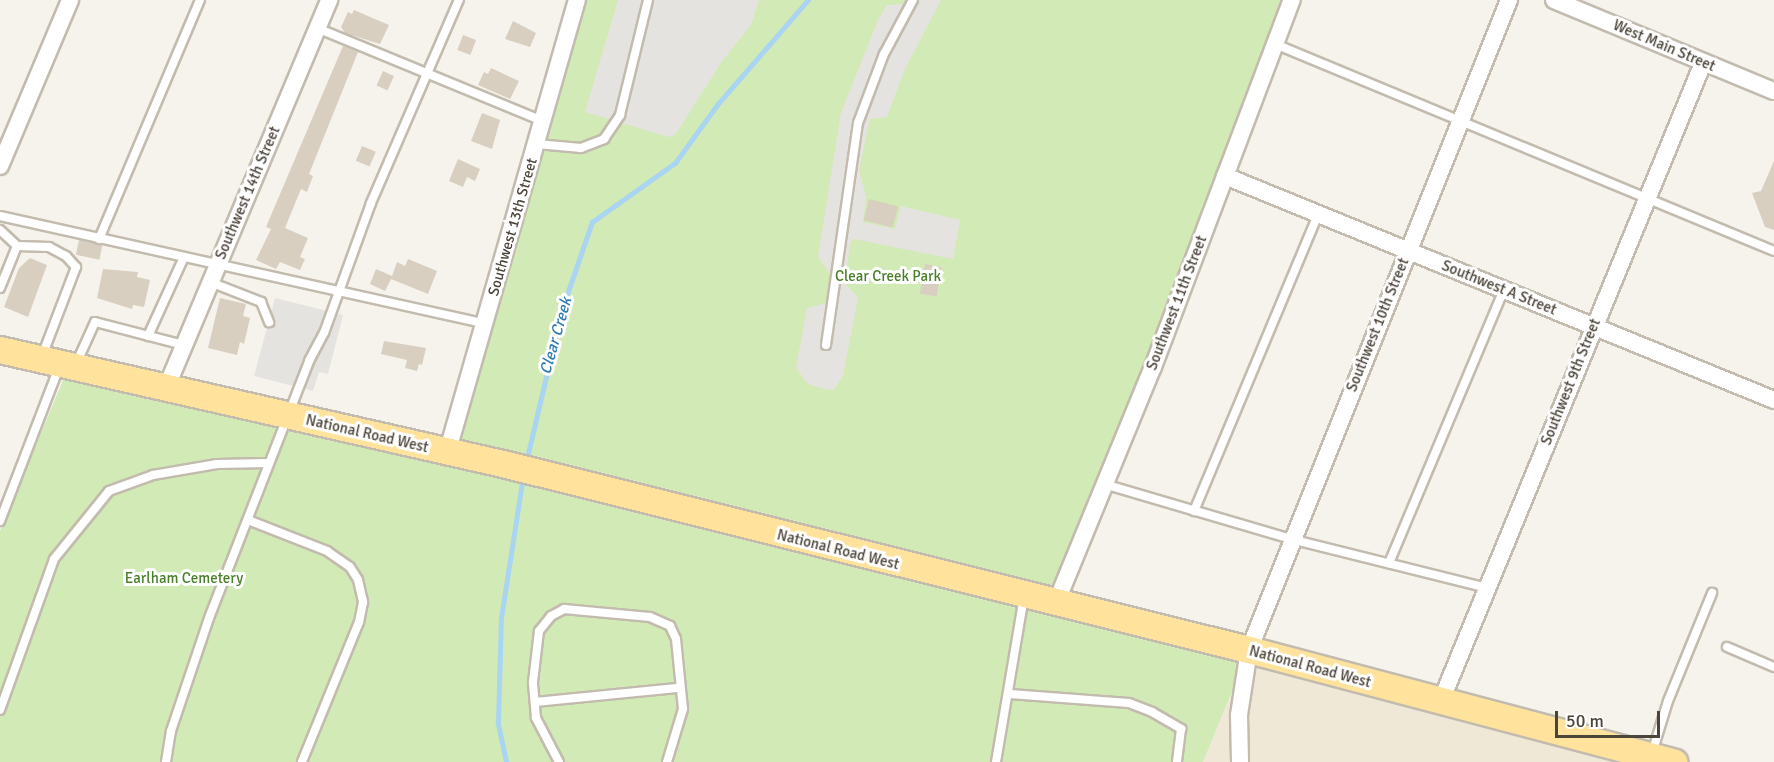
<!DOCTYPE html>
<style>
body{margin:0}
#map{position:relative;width:1774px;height:762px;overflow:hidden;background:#f6f3ec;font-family:Signika,sans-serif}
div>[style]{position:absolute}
.education>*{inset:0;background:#efe8d6}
.green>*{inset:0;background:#d2eab5}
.parking>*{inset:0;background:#e5e3e0}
.stream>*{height:4.5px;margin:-2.25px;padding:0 2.25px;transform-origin:2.25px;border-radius:2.25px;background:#a9d4f2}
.building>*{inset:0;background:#d8cfc1;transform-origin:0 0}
.roads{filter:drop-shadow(2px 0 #c2bbae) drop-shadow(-2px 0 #c2bbae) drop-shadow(0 2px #c2bbae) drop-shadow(0 -2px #c2bbae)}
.lane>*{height:8px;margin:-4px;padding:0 4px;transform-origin:4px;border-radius:4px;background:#fff}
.street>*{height:16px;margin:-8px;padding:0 8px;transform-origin:8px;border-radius:8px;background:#fff}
.primary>*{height:26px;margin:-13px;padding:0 13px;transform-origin:13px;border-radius:13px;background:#ffe39c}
span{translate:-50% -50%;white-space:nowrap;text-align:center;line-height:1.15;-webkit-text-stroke:6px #fff;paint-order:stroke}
.street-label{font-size:15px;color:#4b4439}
.park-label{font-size:15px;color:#4a7f2a}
.water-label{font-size:16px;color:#2e7ab2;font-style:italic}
.scale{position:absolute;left:1555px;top:711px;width:105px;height:27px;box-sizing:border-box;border:3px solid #4b4439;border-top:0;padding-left:8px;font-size:18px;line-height:21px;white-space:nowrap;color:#4b4439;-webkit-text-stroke:4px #fff;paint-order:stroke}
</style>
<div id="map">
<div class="education">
<i style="clip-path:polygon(1249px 650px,1674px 762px,1203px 762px)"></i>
</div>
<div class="green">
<i style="clip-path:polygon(577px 0,1292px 0,1056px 603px,1249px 650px,1203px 762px,0 762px,0 531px,69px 366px,447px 453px)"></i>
</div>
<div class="parking">
<i style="clip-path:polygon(618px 0,759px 0,751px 25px,723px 60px,675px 135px,669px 137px,585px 112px)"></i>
<i style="clip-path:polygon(907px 0,941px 0,904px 71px,887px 117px,870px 119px,859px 170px,866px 197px,863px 222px,895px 229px,901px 206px,960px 220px,953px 259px,854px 239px,850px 243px,845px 284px,858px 297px,843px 376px,834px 390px,825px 389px,808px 384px,796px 368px,807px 308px,827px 303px,829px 295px,832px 278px,818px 256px,841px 113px,878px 20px,887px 5px,905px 4px)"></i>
<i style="clip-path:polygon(275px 298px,343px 315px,328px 374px,319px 372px,313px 391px,254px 376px)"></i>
</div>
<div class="stream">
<i style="left:526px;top:462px;width:157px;rotate:-76.8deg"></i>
<i style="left:562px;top:309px;width:92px;rotate:-71deg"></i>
<i style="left:592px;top:222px;width:102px;rotate:-35.4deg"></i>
<i style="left:675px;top:163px;width:72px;rotate:-54.1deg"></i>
<i style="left:717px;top:105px;width:139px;rotate:-49.1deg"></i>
<i style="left:506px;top:762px;width:40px;rotate:-102deg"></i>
<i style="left:498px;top:723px;width:105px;rotate:-88.4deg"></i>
<i style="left:501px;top:618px;width:144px;rotate:-81.2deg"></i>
</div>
<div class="building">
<i style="clip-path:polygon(354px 10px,389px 25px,380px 44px,345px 33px,341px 27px,348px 12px,352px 14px)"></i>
<i style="clip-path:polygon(513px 21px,536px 33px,530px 47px,505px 39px)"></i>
<i style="left:463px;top:35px;width:14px;height:16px;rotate:21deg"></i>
<i style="clip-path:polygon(343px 46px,358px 52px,309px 174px,313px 176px,307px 192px,301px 189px,285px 228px,308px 238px,300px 257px,305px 259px,300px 270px,280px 262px,276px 269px,256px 260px,271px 229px,266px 227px)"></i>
<i style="clip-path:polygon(491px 68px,519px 81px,510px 99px,478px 85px,484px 72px,488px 74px)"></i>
<i style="left:383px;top:71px;width:12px;height:16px;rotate:24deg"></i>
<i style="clip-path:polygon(482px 113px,500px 120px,492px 149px,471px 141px)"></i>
<i style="left:362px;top:146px;width:15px;height:16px;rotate:23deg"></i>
<i style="clip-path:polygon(458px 159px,480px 169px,475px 181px,467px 177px,463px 187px,449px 181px)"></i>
<i style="clip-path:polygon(1774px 161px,1774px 230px,1765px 227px,1752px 193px,1761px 191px)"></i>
<i style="left:869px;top:199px;width:30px;height:22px;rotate:14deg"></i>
<i style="left:79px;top:240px;width:24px;height:15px;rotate:12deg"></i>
<i style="clip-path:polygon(30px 258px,47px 265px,28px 317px,4px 307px,19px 268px)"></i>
<i style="clip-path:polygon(408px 259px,437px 271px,428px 294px,391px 279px,385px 291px,370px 284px,376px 269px,392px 276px,397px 262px,405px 266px)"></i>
<i style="left:925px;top:264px;width:17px;height:30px;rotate:10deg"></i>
<i style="clip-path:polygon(103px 269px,138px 272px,137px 277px,150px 280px,144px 307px,133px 305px,132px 309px,97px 298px)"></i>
<i style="clip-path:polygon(220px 298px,246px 304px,243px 316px,250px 318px,244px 344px,240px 342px,237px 355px,208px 348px)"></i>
<i style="clip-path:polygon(384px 341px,426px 348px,422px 365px,419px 364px,417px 371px,405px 368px,407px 360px,381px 354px)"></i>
</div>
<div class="roads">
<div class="lane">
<i style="left:317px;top:28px;width:244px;rotate:22.4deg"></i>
<i style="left:1275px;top:44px;width:540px;rotate:22.53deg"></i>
<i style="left:537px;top:144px;width:44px;rotate:5.2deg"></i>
<i style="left:581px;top:148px;width:25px;rotate:-21deg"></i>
<i style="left:604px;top:139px;width:29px;rotate:-56deg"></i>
<i style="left:620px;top:115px;width:118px;rotate:-76.3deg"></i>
<i style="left:0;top:216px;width:496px;rotate:12.5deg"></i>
<i style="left:0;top:230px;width:23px;rotate:43deg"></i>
<i style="left:99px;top:239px;width:259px;rotate:-67.1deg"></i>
<i style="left:210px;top:282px;width:55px;rotate:21.4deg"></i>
<i style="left:261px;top:302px;width:22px;rotate:68deg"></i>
<i style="left:0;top:288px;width:45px;rotate:-68deg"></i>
<i style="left:17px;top:246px;width:32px;rotate:2deg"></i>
<i style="left:49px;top:247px;width:19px;rotate:28deg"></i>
<i style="left:66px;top:256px;width:15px;rotate:48deg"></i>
<i style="left:76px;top:267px;width:95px;rotate:110.9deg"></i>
<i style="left:148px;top:336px;width:87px;rotate:-65.5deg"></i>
<i style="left:826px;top:345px;width:224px;rotate:-81.8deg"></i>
<i style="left:858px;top:123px;width:74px;rotate:-69.4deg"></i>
<i style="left:884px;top:54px;width:61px;rotate:-61.8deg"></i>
<i style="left:76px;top:364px;width:46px;rotate:-65.7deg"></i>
<i style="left:95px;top:322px;width:92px;rotate:14.5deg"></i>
<i style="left:1104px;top:484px;width:195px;rotate:16.4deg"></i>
<i style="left:1291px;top:539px;width:203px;rotate:14deg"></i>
<i style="left:1194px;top:511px;width:322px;rotate:-67.3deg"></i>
<i style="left:248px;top:520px;width:85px;rotate:21.4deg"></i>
<i style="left:327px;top:551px;width:28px;rotate:35deg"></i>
<i style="left:350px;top:567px;width:15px;rotate:58deg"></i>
<i style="left:358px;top:580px;width:23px;rotate:77deg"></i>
<i style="left:363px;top:602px;width:20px;rotate:101deg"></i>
<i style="left:359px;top:622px;width:151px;rotate:112.2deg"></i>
<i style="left:0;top:521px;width:165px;rotate:-69deg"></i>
<i style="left:1389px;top:563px;width:296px;rotate:-67.2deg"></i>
<i style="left:1727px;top:647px;width:51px;rotate:23.1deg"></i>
<i style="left:1010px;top:694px;width:119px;rotate:4.3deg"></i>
<i style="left:1129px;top:703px;width:25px;rotate:21deg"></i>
<i style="left:1152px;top:712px;width:34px;rotate:30deg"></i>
<i style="left:1181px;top:729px;width:33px;rotate:97deg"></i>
<i style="left:535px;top:702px;width:145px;rotate:-5.6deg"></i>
<i style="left:0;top:710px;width:160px;rotate:-70.3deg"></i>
<i style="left:54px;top:559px;width:87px;rotate:-51deg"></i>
<i style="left:109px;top:491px;width:47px;rotate:-20deg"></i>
<i style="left:153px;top:475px;width:65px;rotate:-9.8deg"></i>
<i style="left:217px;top:464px;width:52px;rotate:-1.1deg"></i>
<i style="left:1652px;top:753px;width:54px;rotate:-72.9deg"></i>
<i style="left:1668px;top:701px;width:117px;rotate:-67.8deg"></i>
<i style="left:166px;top:762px;width:31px;rotate:-81deg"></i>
<i style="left:171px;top:731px;width:119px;rotate:-71.4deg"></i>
<i style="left:209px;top:618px;width:276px;rotate:-68.7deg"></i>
<i style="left:309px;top:361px;width:32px;rotate:-62deg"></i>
<i style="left:324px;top:333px;width:138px;rotate:-70.1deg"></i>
<i style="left:371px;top:203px;width:221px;rotate:-66.6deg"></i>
<i style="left:559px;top:762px;width:50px;rotate:-117.6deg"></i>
<i style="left:536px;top:718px;width:36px;rotate:-95deg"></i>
<i style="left:533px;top:682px;width:51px;rotate:-83.3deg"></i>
<i style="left:539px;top:631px;width:19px;rotate:-51deg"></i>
<i style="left:551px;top:616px;width:15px;rotate:-28deg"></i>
<i style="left:564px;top:609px;width:86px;rotate:5.3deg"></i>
<i style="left:650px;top:617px;width:22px;rotate:24deg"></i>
<i style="left:670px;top:626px;width:14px;rotate:65deg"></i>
<i style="left:676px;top:639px;width:70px;rotate:84.3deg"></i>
<i style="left:683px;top:709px;width:55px;rotate:106.8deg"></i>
<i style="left:996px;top:762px;width:167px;rotate:-80.4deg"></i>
</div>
<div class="street">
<i style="left:1554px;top:0;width:238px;rotate:22.5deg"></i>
<i style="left:0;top:166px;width:180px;rotate:-67.1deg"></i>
<i style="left:1225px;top:176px;width:593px;rotate:22.2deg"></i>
<i style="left:167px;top:386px;width:419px;rotate:-67.2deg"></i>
<i style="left:447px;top:453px;width:471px;rotate:-74deg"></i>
<i style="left:1056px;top:603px;width:255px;rotate:-67.7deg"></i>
<i style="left:1153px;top:367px;width:392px;rotate:-69.3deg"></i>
<i style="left:1441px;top:701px;width:690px;rotate:-67.67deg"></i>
<i style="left:1240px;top:762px;width:47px;rotate:-91.2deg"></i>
<i style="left:1239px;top:715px;width:66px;rotate:-81.3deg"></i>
<i style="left:1249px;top:650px;width:700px;rotate:-68.2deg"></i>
</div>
<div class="primary">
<i style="left:0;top:350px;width:516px;rotate:12.77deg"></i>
<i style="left:503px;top:464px;width:769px;rotate:14deg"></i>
<i style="left:1249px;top:650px;width:440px;rotate:14.8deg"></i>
</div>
</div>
<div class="street-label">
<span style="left:1664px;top:46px;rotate:23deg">West Main Street</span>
<span style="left:248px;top:193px;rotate:-67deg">Southwest 14th Street</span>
<span style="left:513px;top:227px;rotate:-74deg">Southwest 13th Street</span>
<span style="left:1499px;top:288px;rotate:22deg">Southwest A Street</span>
<span style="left:1177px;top:303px;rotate:-69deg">Southwest 11th Street</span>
<span style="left:1378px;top:325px;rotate:-68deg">Southwest 10th Street</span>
<span style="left:1571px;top:382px;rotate:-68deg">Southwest 9th Street</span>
<span style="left:367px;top:434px;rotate:13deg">National Road West</span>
<span style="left:838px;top:550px;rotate:14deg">National Road West</span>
<span style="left:1310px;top:667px;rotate:15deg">National Road West</span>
</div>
<div class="park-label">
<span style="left:888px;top:277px">Clear Creek Park</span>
<span style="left:184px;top:579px">Earlham Cemetery</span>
</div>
<div class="water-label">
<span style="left:556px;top:336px;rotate:-74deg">Clear Creek</span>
</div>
<div class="scale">50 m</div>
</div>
